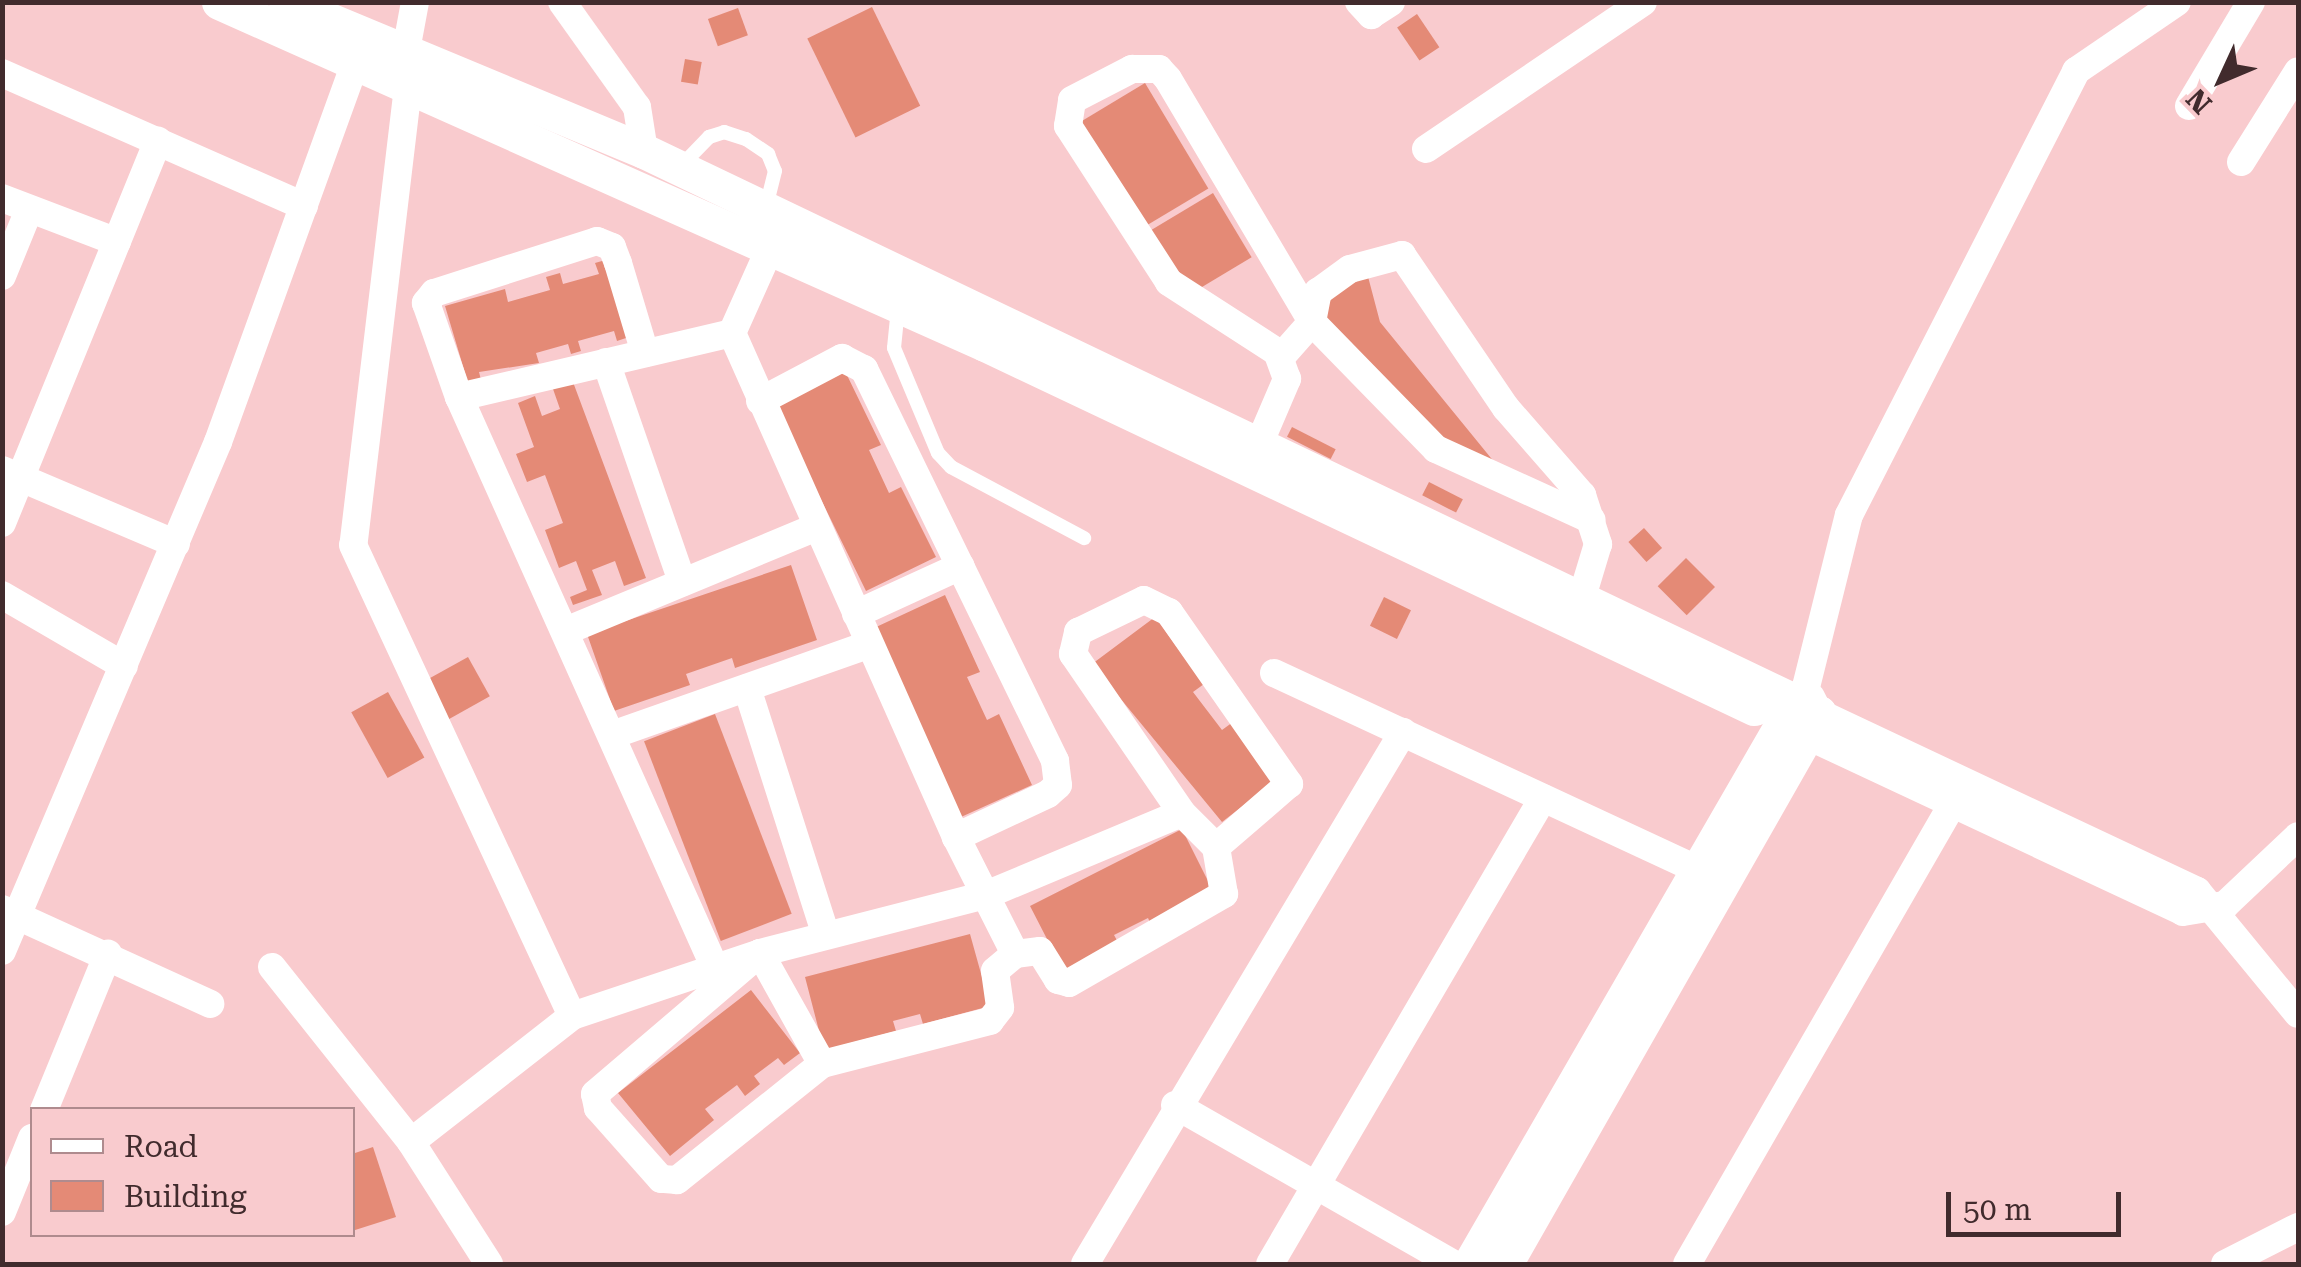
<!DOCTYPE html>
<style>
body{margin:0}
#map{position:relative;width:2301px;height:1267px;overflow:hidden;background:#f9cbce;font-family:"Roboto Serif",serif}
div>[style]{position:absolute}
.building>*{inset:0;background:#e48a76;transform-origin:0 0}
.service>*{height:14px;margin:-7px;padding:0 7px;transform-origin:7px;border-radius:7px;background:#fff}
.minor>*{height:28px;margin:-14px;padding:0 14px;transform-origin:14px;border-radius:14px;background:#fff}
.tertiary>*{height:35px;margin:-17.5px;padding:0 17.5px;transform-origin:17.5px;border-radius:17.5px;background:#fff}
span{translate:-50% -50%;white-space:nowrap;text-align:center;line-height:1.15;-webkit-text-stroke:10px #f9cbce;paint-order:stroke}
.frame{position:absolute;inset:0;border:5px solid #412b2d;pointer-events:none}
.legend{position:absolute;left:30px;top:1107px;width:325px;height:130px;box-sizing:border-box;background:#f9cbce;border:2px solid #af8b8e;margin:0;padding:12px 18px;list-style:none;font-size:30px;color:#412b2d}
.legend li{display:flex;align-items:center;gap:20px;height:50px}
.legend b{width:50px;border:2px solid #af8b8e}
.north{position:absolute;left:2171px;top:30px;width:100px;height:100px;-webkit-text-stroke:8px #f9cbce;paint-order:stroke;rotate:226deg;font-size:28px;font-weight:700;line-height:40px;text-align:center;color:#412b2d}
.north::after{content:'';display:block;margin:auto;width:35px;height:45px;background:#412b2d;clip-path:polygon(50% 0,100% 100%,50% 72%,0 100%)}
.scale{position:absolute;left:1946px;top:1192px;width:175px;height:45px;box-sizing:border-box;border:5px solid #412b2d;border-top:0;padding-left:12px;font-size:30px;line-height:35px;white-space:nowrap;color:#412b2d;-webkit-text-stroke:8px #f9cbce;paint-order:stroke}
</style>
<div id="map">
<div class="building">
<i style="left:872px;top:7px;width:110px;height:72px;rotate:64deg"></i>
<i style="left:738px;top:8px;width:29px;height:32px;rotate:70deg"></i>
<i style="left:1417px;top:14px;width:40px;height:24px;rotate:56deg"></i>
<i style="left:685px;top:59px;width:17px;height:23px;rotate:10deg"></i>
<i style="left:1145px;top:83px;width:123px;height:78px;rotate:59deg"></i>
<i style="left:1213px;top:193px;width:75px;height:72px;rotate:59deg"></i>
<i style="clip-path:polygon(609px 259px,632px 336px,617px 341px,614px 331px,578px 341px,581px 351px,571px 354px,568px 344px,536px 353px,539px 363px,479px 372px,481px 380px,468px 383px,445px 306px,505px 289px,508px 302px,550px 290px,546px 277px,560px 273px,563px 284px,599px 274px,595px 263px)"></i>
<i style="clip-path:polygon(1366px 269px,1380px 322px,1495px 463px,1456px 453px,1323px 315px,1322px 298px)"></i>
<i style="clip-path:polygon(844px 369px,881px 445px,869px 450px,889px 493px,901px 487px,936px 557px,866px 591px,774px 404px)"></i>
<i style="clip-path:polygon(573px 382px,646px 578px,624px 586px,615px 561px,592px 570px,602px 595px,573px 605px,570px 597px,587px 590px,576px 561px,559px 568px,545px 530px,563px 523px,545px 475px,527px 482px,516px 454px,534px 447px,518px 403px,535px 396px,542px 416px,560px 409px,553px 389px)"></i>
<i style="left:1292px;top:427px;width:49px;height:11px;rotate:27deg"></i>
<i style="left:1429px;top:482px;width:38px;height:15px;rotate:27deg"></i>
<i style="left:1644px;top:528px;width:27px;height:21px;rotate:48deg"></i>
<i style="left:1686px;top:558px;width:41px;height:40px;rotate:45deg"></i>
<i style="clip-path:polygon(791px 565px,817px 640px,735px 668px,732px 658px,686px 674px,690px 685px,614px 711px,587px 634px)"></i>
<i style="clip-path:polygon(945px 595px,980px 672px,967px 677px,987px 720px,999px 714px,1032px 785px,961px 817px,874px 628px)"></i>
<i style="left:1384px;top:597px;width:30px;height:32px;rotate:26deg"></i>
<i style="clip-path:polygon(1155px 617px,1204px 684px,1193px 692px,1222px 730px,1233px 722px,1275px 781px,1222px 822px,1092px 664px)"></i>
<i style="left:468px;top:657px;width:45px;height:48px;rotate:61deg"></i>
<i style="left:388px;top:692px;width:75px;height:42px;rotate:61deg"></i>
<i style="left:715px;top:714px;width:214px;height:76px;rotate:69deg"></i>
<i style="clip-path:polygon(1182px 829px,1215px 895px,1152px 927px,1148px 918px,1114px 935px,1119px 944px,1064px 972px,1030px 906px)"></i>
<i style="clip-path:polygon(970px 934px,990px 1006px,923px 1024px,920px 1014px,893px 1021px,896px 1031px,824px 1050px,805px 977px)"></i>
<i style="clip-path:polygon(751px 990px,800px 1053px,784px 1065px,778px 1058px,754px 1076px,760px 1084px,745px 1096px,737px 1085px,705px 1109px,714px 1120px,670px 1156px,618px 1093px)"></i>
<i style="clip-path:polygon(373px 1147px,396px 1217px,352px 1231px,352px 1154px)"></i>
</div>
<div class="service">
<i style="left:680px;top:167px;width:42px;rotate:-46deg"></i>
<i style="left:709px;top:137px;width:16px;rotate:-18deg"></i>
<i style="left:724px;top:132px;width:23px;rotate:18deg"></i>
<i style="left:746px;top:139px;width:27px;rotate:34deg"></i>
<i style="left:768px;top:154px;width:18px;rotate:68deg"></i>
<i style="left:775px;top:171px;width:38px;rotate:104deg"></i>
<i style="left:898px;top:308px;width:40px;rotate:95.7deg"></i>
<i style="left:894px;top:348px;width:114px;rotate:67.3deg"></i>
<i style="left:938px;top:453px;width:19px;rotate:47deg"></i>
<i style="left:951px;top:467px;width:151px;rotate:28.1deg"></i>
</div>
<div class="minor">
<i style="left:562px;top:2px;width:129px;rotate:54.5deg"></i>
<i style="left:637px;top:107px;width:45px;rotate:81deg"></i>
<i style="left:1359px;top:2px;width:18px;rotate:47deg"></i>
<i style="left:1371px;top:15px;width:24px;rotate:-33deg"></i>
<i style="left:405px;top:56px;width:55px;rotate:-79.5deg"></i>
<i style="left:2px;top:73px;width:330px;rotate:23.8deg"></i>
<i style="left:408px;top:87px;width:461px;rotate:96.8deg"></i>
<i style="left:353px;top:545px;width:519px;rotate:65.06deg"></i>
<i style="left:2189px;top:106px;width:121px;rotate:-59.2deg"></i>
<i style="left:1426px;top:149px;width:262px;rotate:-34.1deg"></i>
<i style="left:2241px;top:162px;width:107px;rotate:-57.9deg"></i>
<i style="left:2px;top:198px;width:123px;rotate:20.9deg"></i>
<i style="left:2px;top:276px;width:71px;rotate:-67.8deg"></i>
<i style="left:732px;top:333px;width:552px;rotate:66.04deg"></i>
<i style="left:956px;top:837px;width:131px;rotate:63.2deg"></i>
<i style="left:1015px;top:954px;width:26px;rotate:140deg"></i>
<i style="left:995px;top:971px;width:37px;rotate:82deg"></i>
<i style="left:1000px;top:1008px;width:16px;rotate:128deg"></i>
<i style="left:990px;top:1021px;width:173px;rotate:165.6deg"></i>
<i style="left:645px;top:353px;width:94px;rotate:-106.7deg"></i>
<i style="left:618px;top:263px;width:17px;rotate:-111deg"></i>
<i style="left:612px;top:247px;width:16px;rotate:-158deg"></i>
<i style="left:597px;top:241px;width:171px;rotate:162.3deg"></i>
<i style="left:434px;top:293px;width:13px;rotate:129deg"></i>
<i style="left:426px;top:303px;width:100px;rotate:70.7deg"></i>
<i style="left:459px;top:397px;width:626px;rotate:65.85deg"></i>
<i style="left:1281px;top:357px;width:47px;rotate:-48.5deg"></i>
<i style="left:1312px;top:322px;width:31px;rotate:-79deg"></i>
<i style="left:1318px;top:292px;width:39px;rotate:-36deg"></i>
<i style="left:1350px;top:269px;width:54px;rotate:-15.1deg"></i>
<i style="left:1402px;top:255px;width:185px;rotate:55.8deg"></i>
<i style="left:1506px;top:408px;width:116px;rotate:48.9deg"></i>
<i style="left:1582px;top:495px;width:52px;rotate:71.9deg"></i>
<i style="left:1598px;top:544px;width:55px;rotate:106.8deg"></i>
<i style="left:606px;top:362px;width:233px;rotate:70.9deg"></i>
<i style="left:459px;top:397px;width:280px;rotate:-13.2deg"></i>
<i style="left:732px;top:333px;width:93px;rotate:-65.9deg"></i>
<i style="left:760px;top:401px;width:93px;rotate:-27.7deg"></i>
<i style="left:842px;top:358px;width:25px;rotate:27deg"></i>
<i style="left:864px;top:369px;width:436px;rotate:64deg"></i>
<i style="left:1055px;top:761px;width:24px;rotate:83deg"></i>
<i style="left:1058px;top:785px;width:13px;rotate:138deg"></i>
<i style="left:1048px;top:794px;width:102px;rotate:154.9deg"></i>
<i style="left:1260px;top:442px;width:69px;rotate:-66.8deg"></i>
<i style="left:1287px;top:379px;width:29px;rotate:-110deg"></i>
<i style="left:1277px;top:352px;width:129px;rotate:-147.1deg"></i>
<i style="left:1169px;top:282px;width:186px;rotate:-122.9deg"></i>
<i style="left:1068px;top:126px;width:26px;rotate:-81deg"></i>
<i style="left:1072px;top:100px;width:68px;rotate:-27.3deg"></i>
<i style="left:1132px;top:69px;width:27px"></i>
<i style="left:1159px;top:69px;width:13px;rotate:48deg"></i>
<i style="left:1168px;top:79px;width:282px;rotate:59.3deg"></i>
<i style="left:1312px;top:322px;width:177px;rotate:45.7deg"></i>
<i style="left:1436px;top:449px;width:171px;rotate:24.5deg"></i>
<i style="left:2px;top:470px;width:189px;rotate:23deg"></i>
<i style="left:2px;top:523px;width:413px;rotate:-67.8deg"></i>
<i style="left:2px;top:595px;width:141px;rotate:30.2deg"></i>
<i style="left:856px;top:614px;width:115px;rotate:-24.6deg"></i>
<i style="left:568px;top:630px;width:269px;rotate:-22.5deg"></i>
<i style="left:1274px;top:673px;width:466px;rotate:24.9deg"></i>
<i style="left:747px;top:688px;width:259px;rotate:72.3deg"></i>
<i style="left:1811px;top:697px;width:18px;rotate:63deg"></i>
<i style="left:1819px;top:713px;width:418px;rotate:25.2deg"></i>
<i style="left:2197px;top:891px;width:159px;rotate:50.6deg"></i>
<i style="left:1795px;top:702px;width:19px;rotate:-54deg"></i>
<i style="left:1806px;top:687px;width:177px;rotate:-76deg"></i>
<i style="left:1849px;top:515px;width:499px;rotate:-62.9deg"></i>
<i style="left:2076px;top:71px;width:122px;rotate:-34.3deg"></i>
<i style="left:615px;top:734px;width:270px;rotate:-19.4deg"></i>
<i style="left:1808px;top:736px;width:414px;rotate:25.1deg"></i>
<i style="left:2183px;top:912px;width:43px;rotate:-9.5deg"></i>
<i style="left:2225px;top:905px;width:100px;rotate:-43.4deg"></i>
<i style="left:2px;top:909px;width:229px;rotate:24.5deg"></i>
<i style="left:2px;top:951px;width:553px;rotate:-67.01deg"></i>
<i style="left:218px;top:442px;width:421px;rotate:-70.1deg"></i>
<i style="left:760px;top:953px;width:127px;rotate:60.8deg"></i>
<i style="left:822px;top:1064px;width:186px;rotate:141.3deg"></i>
<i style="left:677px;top:1180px;width:16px;rotate:-176deg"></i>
<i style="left:661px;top:1179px;width:95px;rotate:-131.6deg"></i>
<i style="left:598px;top:1108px;width:14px;rotate:-102deg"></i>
<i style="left:595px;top:1094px;width:217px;rotate:-40.5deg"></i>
<i style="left:1015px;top:954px;width:25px;rotate:-7deg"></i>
<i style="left:1040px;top:951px;width:34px;rotate:58deg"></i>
<i style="left:1058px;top:980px;width:11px;rotate:15deg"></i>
<i style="left:1069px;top:983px;width:179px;rotate:-29.9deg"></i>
<i style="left:1224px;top:894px;width:48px;rotate:-99.7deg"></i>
<i style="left:1216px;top:847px;width:48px;rotate:-135deg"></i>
<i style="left:1182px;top:813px;width:193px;rotate:-124.4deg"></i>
<i style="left:1073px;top:654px;width:23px;rotate:-77deg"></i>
<i style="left:1078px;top:632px;width:73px;rotate:-25.9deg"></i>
<i style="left:1144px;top:600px;width:28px;rotate:26deg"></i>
<i style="left:1169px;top:612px;width:210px;rotate:55.1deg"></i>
<i style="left:1289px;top:784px;width:96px;rotate:139.2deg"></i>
<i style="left:272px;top:967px;width:223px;rotate:51.5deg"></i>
<i style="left:411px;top:1142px;width:145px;rotate:57.4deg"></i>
<i style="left:1175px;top:1105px;width:321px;rotate:29.7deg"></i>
<i style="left:44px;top:1110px;width:169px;rotate:-67.7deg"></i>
<i style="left:411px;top:1142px;width:204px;rotate:-38deg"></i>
<i style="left:572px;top:1016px;width:198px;rotate:-18.5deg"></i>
<i style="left:760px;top:953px;width:233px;rotate:-14.4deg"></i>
<i style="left:986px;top:895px;width:212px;rotate:-22.7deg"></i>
<i style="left:2px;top:1212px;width:80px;rotate:-67.9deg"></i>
<i style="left:1085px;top:1264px;width:620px;rotate:-59.13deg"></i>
<i style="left:1270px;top:1264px;width:540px;rotate:-59.64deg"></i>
<i style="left:1687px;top:1264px;width:532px;rotate:-60.01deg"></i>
<i style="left:2225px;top:1264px;width:82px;rotate:-26.9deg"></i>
</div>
<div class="tertiary">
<i style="left:219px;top:2px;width:839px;rotate:24.06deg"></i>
<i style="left:985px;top:344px;width:851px;rotate:25.33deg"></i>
<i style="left:286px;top:2px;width:388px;rotate:22.6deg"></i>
<i style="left:644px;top:151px;width:1302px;rotate:25.56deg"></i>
<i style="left:1819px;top:713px;width:634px;rotate:119.68deg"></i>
<i style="left:1470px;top:1264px;width:649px;rotate:-59.96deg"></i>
</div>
<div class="frame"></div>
<ul class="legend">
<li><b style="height:12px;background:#fff"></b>Road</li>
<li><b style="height:28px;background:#e48a76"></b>Building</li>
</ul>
<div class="north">N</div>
<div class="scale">50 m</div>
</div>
